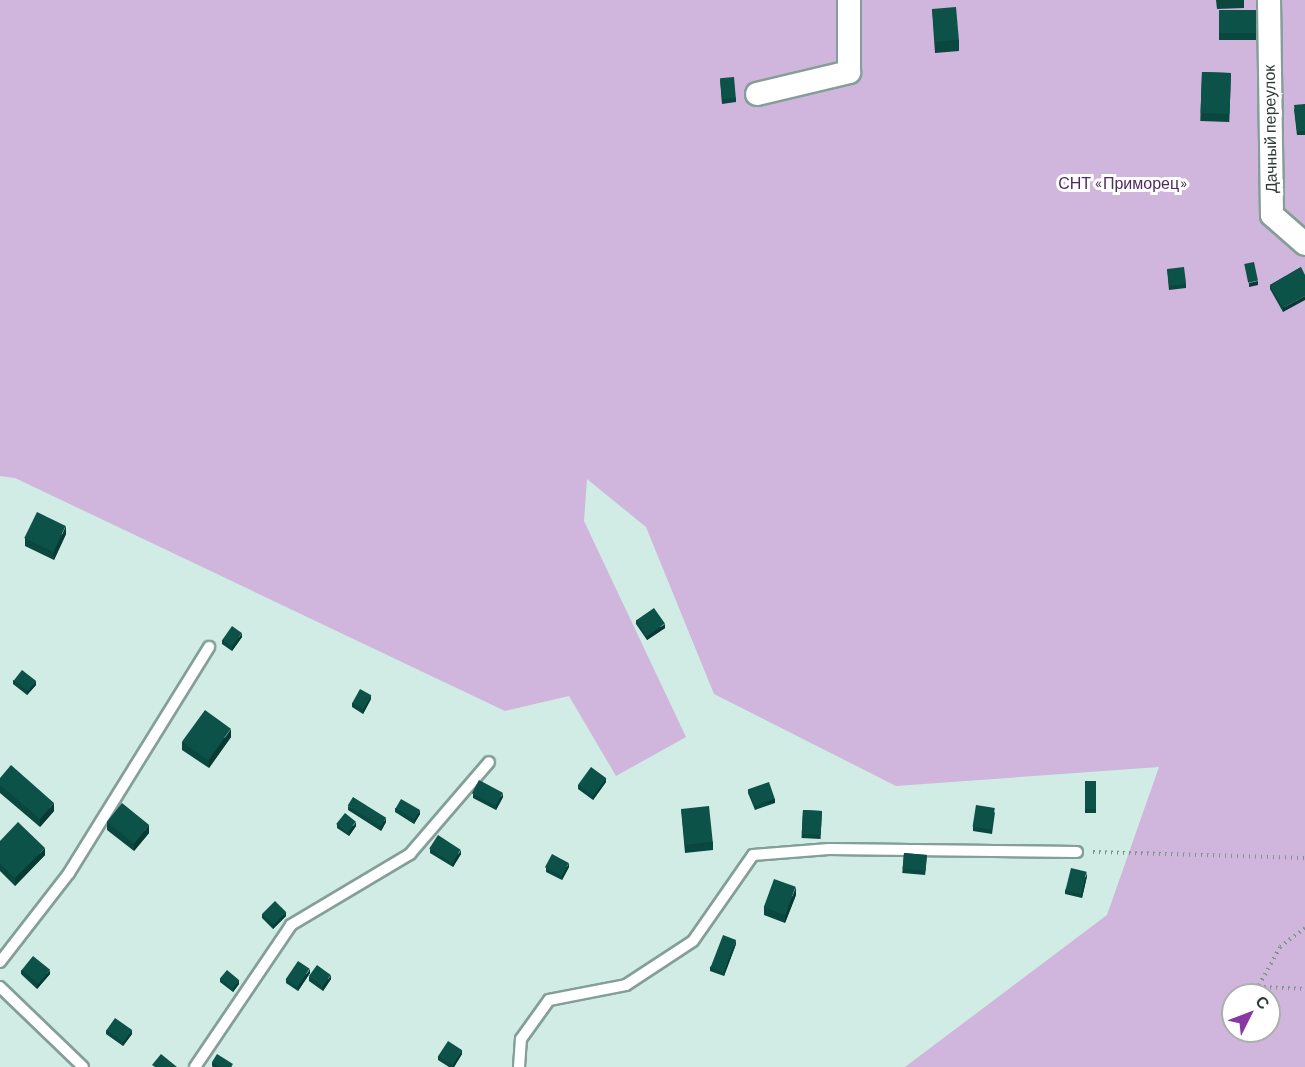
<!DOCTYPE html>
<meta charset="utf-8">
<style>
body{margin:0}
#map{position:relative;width:1305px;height:1067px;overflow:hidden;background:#d0ece5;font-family:Barlow,sans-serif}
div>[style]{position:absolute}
.green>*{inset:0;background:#d0b5dc}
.path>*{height:4px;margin-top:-2px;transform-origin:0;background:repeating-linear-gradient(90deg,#80948f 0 1.5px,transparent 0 6px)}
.roads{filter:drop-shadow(2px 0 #849e98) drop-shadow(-2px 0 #849e98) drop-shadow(0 2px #849e98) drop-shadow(0 -2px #849e98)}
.service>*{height:10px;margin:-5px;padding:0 5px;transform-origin:5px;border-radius:5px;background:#fff}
.minor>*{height:22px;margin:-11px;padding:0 11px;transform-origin:11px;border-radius:11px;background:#fff}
.wall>*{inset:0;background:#0a473f;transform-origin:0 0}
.shaded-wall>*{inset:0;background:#083933;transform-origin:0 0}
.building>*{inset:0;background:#0c5249;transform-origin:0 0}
span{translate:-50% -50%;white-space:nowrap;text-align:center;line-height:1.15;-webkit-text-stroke:6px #fff;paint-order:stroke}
.street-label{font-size:16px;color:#2e3936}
.park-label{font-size:16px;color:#502a5e}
.north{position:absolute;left:1221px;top:983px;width:60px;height:60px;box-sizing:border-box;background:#fff;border:2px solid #abb0af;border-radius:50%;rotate:48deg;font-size:16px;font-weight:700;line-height:24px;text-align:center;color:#2e3936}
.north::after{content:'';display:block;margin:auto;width:21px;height:27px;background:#8937a5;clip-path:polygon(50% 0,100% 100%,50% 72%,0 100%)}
</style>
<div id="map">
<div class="green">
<i style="clip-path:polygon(evenodd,0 0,1305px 0,1305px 1067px,905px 1067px,1107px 915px,1159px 767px,896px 786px,714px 694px,646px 527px,587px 479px,584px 521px,686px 737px,616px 776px,569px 696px,505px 711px,15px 478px,0 476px,0 0,1233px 995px,1269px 995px,1269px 1031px,1233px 1031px,1233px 995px)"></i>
</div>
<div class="path">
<i style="left:1093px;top:852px;width:212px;rotate:1.6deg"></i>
<i style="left:1305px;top:928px;width:31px;rotate:143deg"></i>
<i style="left:1280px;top:947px;width:46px;rotate:118.8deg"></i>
<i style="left:1258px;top:987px;width:47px;rotate:2.4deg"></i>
</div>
<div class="roads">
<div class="service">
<i style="left:0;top:962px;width:113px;rotate:-52.2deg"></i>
<i style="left:69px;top:873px;width:266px;rotate:-58.2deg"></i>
<i style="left:0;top:987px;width:115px;rotate:43.9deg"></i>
<i style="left:195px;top:1067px;width:171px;rotate:-55.9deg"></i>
<i style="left:291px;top:925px;width:139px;rotate:-30.8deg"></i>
<i style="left:410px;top:854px;width:121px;rotate:-49.3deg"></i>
<i style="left:519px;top:1067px;width:28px;rotate:-86deg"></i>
<i style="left:521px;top:1039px;width:48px;rotate:-54.3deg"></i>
<i style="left:549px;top:1000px;width:78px;rotate:-11deg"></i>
<i style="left:626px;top:985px;width:80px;rotate:-33.3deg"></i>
<i style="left:693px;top:941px;width:105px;rotate:-55.1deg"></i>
<i style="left:753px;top:855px;width:76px;rotate:-4.5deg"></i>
<i style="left:829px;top:849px;width:248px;rotate:0.7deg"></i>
</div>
<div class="minor">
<i style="left:1269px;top:0;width:215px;rotate:89.2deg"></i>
<i style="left:1272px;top:215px;width:44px;rotate:41.3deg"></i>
<i style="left:757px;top:94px;width:95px;rotate:-13.4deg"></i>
<i style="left:849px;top:72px;width:72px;rotate:-90deg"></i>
</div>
</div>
<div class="wall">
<i style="clip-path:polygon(1216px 0,1244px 0,1244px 8px,1217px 9px)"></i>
<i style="clip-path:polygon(932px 9px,959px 40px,959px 51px,935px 53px)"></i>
<i style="left:1219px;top:10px;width:37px;height:30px"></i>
<i style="left:1202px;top:72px;width:29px;height:49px;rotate:2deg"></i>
<i style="clip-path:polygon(720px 79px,736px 98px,736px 102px,722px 104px)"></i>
<i style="clip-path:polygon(1305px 104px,1305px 135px,1297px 135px,1294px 109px)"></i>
<i style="clip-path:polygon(1301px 267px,1283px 312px,1270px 289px,1270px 285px)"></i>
<i style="clip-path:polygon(1167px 269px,1186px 284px,1186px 288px,1169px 290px)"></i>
<i style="clip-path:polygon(66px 534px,54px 560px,25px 546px,25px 538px)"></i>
<i style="clip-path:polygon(636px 620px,665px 628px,647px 640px,636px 624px)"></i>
<i style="clip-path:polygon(242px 637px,232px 651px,222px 644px,222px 640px)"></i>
<i style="clip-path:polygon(13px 680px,36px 685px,27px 695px,13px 684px)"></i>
<i style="clip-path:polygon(371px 699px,363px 714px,352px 707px,352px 703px)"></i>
<i style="clip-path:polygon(231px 737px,209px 768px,182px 750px,182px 742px)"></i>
<i style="clip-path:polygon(0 778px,54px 811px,40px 827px,0 793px)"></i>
<i style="left:1085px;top:781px;width:11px;height:32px"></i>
<i style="clip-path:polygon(606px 782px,593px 800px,578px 789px,578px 785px)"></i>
<i style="clip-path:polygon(748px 789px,775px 803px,755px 810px,748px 793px)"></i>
<i style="clip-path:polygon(473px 794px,503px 797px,496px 810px,473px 798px)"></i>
<i style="clip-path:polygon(348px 806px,386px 822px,381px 831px,348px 810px)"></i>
<i style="clip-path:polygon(395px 808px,420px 814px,414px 824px,395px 812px)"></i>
<i style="clip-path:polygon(681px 809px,713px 842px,713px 850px,685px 853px)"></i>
<i style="left:803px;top:810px;width:19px;height:28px;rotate:3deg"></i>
<i style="clip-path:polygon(995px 812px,992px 834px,973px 831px,973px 827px)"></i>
<i style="clip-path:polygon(107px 822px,149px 833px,134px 851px,107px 830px)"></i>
<i style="clip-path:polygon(337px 824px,356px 826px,349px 836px,337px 828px)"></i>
<i style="clip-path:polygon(0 841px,45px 855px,15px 886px,0 871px)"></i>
<i style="clip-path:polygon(430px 849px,461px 854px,453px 867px,430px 853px)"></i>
<i style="left:904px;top:853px;width:23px;height:20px;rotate:5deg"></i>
<i style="clip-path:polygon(569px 867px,562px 880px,546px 872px,546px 868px)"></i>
<i style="clip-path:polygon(1087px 876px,1082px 898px,1065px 894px,1065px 890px)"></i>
<i style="clip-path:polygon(796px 895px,785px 923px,764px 915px,764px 907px)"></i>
<i style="clip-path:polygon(262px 914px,286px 916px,273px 929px,262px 918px)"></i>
<i style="clip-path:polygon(736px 944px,724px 976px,710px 971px,710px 967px)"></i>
<i style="clip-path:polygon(21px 970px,50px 974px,37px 989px,21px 974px)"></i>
<i style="clip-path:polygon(310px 973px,298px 991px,286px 983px,286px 979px)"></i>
<i style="clip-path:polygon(309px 977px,331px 979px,323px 991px,309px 981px)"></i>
<i style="clip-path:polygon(220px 978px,239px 984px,233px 992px,220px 982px)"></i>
<i style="clip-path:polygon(106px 1030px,132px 1034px,123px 1046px,106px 1034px)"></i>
<i style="clip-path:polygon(462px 1054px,454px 1067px,449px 1067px,438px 1060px,438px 1056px)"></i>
<i style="clip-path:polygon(212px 1062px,233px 1067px,213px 1067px,212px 1066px)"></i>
</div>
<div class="shaded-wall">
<i style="clip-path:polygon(1258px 281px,1258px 285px,1249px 287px,1249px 283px)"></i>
<i style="clip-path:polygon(1305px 296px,1305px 300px,1283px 312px,1283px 308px)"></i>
<i style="clip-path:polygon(66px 526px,66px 534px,54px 560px,54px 552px)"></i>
<i style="clip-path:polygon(665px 624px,665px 628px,647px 640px,647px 636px)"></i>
<i style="clip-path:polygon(242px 633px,242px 637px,232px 651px,232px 647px)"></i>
<i style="clip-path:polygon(36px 681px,36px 685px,27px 695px,27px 691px)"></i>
<i style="clip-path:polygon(371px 695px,371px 699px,363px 714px,363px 710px)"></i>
<i style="clip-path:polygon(231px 729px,231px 737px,209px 768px,209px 760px)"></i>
<i style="clip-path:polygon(606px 778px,606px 782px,593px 800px,593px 796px)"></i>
<i style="clip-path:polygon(503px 793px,503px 797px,496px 810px,496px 806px)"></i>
<i style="left:775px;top:799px;width:4px;height:21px;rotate:90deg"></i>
<i style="clip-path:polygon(54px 803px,54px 811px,40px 827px,40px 819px)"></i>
<i style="clip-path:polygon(420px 810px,420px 814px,414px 824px,414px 820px)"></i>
<i style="clip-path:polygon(386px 818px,386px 822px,381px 831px,381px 827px)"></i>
<i style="clip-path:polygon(356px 822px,356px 826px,349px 836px,349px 832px)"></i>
<i style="clip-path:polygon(149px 825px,149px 833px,134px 851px,134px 843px)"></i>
<i style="clip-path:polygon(45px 848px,45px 855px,15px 886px,15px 878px)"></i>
<i style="clip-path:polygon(461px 850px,461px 854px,453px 867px,453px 863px)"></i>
<i style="clip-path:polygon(569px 863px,569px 867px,562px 880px,562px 876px)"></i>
<i style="clip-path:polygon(1087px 872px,1087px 876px,1082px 898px,1082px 894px)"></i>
<i style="clip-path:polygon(796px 887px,796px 895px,785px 923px,785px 915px)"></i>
<i style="clip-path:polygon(286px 912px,286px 916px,273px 929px,273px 925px)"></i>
<i style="clip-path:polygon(736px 940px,736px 944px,724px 976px,724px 972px)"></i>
<i style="clip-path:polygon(310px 969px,310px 973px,298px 991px,298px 987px)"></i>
<i style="clip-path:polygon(50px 970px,50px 974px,37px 989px,37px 985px)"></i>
<i style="clip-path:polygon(331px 975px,331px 979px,323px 991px,323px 987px)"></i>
<i style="clip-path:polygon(239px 980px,239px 984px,233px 992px,233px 988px)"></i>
<i style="clip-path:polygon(132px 1030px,132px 1034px,123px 1046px,123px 1042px)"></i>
<i style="clip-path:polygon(462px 1050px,462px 1054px,454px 1067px,453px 1067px,453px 1065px)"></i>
</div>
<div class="building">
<i style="left:956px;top:7px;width:33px;height:24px;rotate:85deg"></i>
<i style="left:1219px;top:10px;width:37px;height:23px"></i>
<i style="left:1202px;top:72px;width:29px;height:41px;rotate:2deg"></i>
<i style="left:734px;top:77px;width:21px;height:14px;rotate:85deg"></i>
<i style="clip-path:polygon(1305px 104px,1305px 131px,1297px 131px,1294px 105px)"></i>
<i style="left:1254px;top:262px;width:19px;height:10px;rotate:78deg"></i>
<i style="left:1184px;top:267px;width:17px;height:17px;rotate:83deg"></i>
<i style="clip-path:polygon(1301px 267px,1305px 275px,1305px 296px,1283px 308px,1270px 285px)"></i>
<i style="left:37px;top:512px;width:32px;height:29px;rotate:26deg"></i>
<i style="left:654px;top:608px;width:19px;height:22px;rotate:55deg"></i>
<i style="left:232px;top:626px;width:12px;height:17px;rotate:35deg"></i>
<i style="left:22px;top:670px;width:18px;height:13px;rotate:38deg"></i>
<i style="left:360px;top:689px;width:13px;height:16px;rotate:29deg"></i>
<i style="left:205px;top:710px;width:32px;height:39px;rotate:36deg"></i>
<i style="clip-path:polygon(11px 765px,54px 803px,40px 819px,0 785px,0 778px)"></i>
<i style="left:591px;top:767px;width:19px;height:22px;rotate:36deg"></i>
<i style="left:479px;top:780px;width:27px;height:15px;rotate:28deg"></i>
<i style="left:1085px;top:781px;width:11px;height:28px"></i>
<i style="left:769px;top:782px;width:18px;height:22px;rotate:71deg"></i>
<i style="left:353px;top:797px;width:39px;height:10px;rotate:32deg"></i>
<i style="left:401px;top:799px;width:22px;height:11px;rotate:30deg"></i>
<i style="left:122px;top:803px;width:35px;height:24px;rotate:39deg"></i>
<i style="left:976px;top:805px;width:19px;height:22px;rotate:9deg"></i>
<i style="left:709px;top:806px;width:36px;height:28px;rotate:84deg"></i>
<i style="left:803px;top:810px;width:19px;height:24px;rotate:3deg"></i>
<i style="left:345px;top:813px;width:14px;height:14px;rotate:39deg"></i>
<i style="clip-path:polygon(18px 822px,45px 848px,15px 878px,0 863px,0 841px)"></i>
<i style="left:438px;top:835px;width:27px;height:16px;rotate:33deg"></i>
<i style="left:904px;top:853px;width:23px;height:16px;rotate:5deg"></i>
<i style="left:552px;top:854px;width:19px;height:15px;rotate:28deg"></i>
<i style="left:1071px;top:868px;width:16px;height:23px;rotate:14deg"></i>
<i style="left:774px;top:879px;width:23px;height:30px;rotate:20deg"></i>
<i style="left:275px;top:901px;width:16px;height:18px;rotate:45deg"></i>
<i style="left:723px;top:935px;width:14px;height:35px;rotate:21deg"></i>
<i style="left:33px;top:956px;width:22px;height:18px;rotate:39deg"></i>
<i style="left:298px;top:961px;width:14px;height:22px;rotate:34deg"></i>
<i style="left:317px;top:965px;width:17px;height:14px;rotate:36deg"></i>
<i style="left:227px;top:970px;width:16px;height:11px;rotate:40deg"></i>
<i style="left:115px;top:1018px;width:21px;height:15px;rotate:35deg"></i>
<i style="left:448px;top:1041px;width:17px;height:18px;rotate:33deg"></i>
<i style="clip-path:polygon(161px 1054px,177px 1067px,155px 1067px,152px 1065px)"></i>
<i style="clip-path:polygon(217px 1054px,233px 1064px,231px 1067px,220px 1067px,212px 1062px)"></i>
</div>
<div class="street-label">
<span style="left:1270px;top:129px;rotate:-91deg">Дачный переулок</span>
</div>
<div class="park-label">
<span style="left:1123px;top:183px">СНТ «Приморец»</span>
</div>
<div class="north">С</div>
</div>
